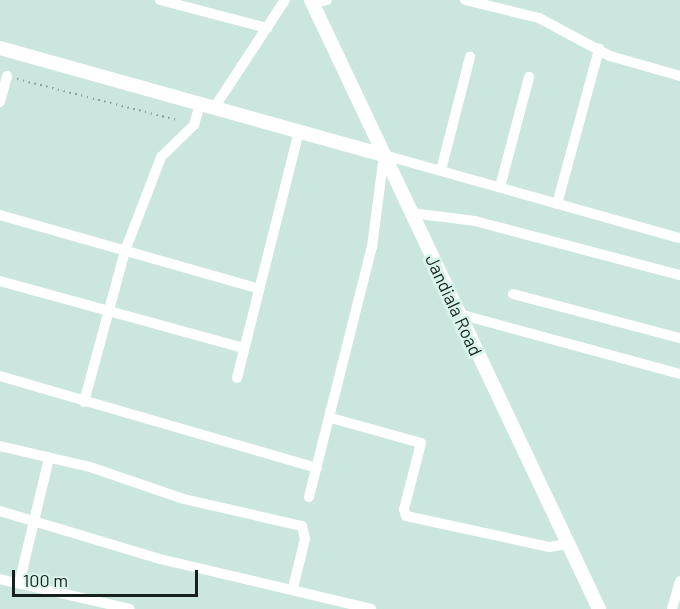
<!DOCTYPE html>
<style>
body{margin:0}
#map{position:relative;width:680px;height:609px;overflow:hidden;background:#cbe6de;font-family:Barlow,sans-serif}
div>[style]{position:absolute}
.path>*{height:2px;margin-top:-1px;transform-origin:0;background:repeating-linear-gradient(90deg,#8ca19a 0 1.5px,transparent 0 6px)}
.street>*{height:10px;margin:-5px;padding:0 5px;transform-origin:5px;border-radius:5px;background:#fff}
.secondary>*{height:14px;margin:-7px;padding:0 7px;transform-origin:7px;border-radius:7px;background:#fff}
span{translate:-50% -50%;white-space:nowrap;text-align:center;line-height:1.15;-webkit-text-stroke:6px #d8f4eb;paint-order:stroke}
.street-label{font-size:18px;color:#16201d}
.scale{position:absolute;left:12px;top:570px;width:186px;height:27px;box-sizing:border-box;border:3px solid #16201d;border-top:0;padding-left:8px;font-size:18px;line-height:21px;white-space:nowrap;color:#16201d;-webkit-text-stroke:4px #d8f4eb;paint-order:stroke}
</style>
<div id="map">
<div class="path">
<i style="left:17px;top:79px;width:168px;rotate:14.4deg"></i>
</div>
<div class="street">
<i style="left:160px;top:0;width:111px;rotate:14.7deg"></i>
<i style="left:465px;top:0;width:76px;rotate:13.7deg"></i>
<i style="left:539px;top:18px;width:81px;rotate:28.2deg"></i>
<i style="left:610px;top:56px;width:73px;rotate:15.9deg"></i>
<i style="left:312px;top:3px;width:15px;rotate:-11deg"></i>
<i style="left:0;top:102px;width:27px;rotate:-75deg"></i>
<i style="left:214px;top:108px;width:129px;rotate:-56.7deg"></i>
<i style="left:441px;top:170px;width:117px;rotate:-75.6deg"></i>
<i style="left:500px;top:187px;width:114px;rotate:-75.2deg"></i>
<i style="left:557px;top:204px;width:161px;rotate:-74.8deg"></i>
<i style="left:411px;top:213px;width:64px;rotate:7.1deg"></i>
<i style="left:475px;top:221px;width:212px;rotate:14.8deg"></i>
<i style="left:0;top:215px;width:269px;rotate:15.9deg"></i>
<i style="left:0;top:281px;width:253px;rotate:15.4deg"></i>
<i style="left:513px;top:294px;width:173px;rotate:14.8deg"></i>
<i style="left:459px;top:314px;width:229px;rotate:15.2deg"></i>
<i style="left:0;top:376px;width:330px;rotate:16.2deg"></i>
<i style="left:237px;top:378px;width:254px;rotate:-75.9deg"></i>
<i style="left:84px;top:402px;width:156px;rotate:-74.8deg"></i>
<i style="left:125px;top:251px;width:101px;rotate:-69deg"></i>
<i style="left:161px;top:157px;width:46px;rotate:-44.1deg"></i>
<i style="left:194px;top:125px;width:22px;rotate:-74deg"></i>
<i style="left:331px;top:418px;width:93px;rotate:15.5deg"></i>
<i style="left:421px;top:443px;width:68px;rotate:104.4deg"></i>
<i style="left:404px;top:509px;width:7px;rotate:74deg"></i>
<i style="left:406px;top:516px;width:146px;rotate:12.2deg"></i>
<i style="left:549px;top:547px;width:19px;rotate:-9deg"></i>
<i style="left:0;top:446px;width:92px;rotate:13.1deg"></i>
<i style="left:90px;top:467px;width:99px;rotate:18.8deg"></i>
<i style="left:184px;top:499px;width:121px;rotate:12.9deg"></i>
<i style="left:302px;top:526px;width:13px;rotate:77deg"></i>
<i style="left:305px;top:539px;width:50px;rotate:103.8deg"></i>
<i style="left:309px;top:497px;width:258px;rotate:-75.9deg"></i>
<i style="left:372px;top:247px;width:93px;rotate:-82.6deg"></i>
<i style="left:384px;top:155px;width:307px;rotate:15.7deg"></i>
<i style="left:0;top:511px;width:167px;rotate:16.7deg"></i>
<i style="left:160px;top:559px;width:217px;rotate:13.3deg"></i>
<i style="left:0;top:579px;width:133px;rotate:13deg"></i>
<i style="left:19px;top:584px;width:130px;rotate:-76.6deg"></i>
<i style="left:672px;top:609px;width:29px;rotate:-74deg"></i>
</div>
<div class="secondary">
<i style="left:311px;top:0;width:674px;rotate:64.69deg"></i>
<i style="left:0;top:48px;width:399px;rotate:15.6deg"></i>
</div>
<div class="street-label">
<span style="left:454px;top:305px;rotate:65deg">Jandiala Road</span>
</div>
<div class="scale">100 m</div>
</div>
